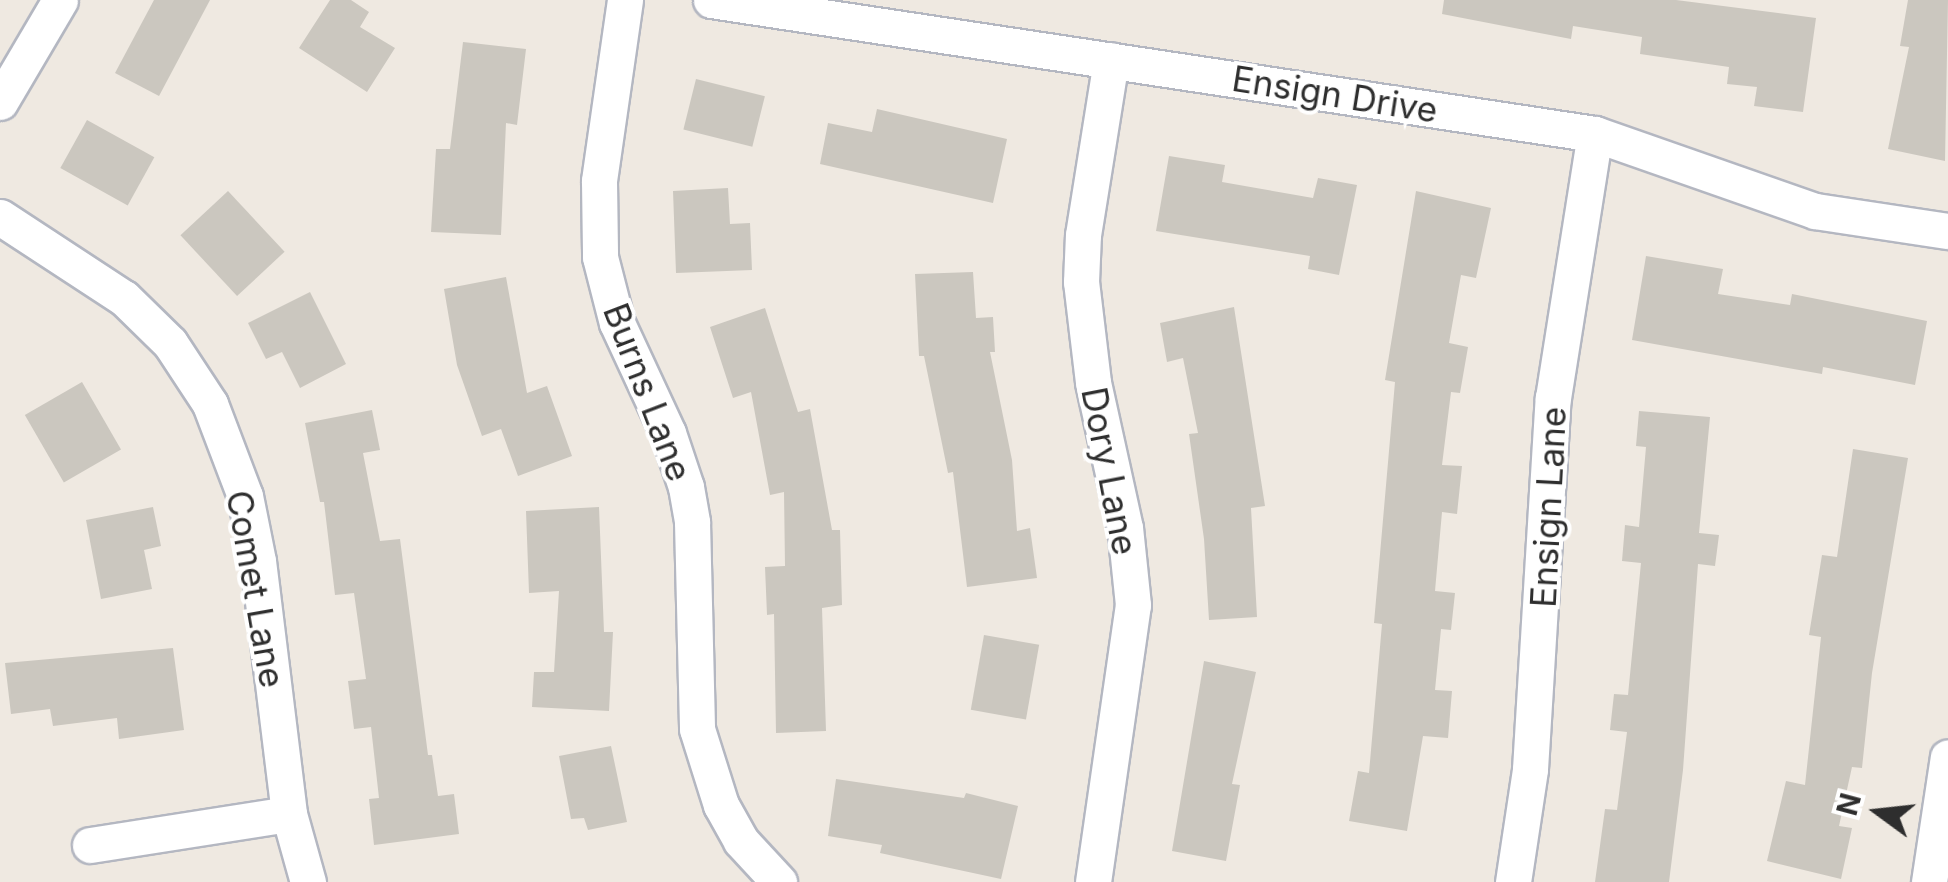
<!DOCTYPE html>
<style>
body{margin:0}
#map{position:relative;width:1948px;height:882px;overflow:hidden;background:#efe9e1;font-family:Inter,sans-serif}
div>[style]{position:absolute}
.building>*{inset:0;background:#cbc7bf;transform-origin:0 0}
.roads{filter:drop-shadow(2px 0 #b4b7c1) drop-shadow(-2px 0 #b4b7c1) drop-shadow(0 2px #b4b7c1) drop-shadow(0 -2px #b4b7c1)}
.street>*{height:35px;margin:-17.5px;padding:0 17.5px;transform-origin:17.5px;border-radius:17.5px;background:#fff}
span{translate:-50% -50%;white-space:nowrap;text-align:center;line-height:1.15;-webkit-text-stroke:8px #fff;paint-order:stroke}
.street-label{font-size:35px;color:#2e2e2e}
.north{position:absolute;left:1828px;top:762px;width:100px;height:100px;-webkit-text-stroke:8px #fff;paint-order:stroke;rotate:285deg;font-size:28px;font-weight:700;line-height:40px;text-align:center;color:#2e2e2e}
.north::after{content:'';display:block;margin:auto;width:35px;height:45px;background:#2e2e2e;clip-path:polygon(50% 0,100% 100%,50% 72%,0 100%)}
</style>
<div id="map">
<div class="building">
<i style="clip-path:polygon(154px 0,210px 0,159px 96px,115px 73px)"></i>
<i style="clip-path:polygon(330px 0,351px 0,369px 12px,360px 27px,395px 48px,367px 92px,299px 48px)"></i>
<i style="clip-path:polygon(1444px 0,1676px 0,1816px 18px,1803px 112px,1754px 106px,1757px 87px,1727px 84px,1729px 67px,1640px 54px,1642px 37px,1573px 26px,1571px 39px,1442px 14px)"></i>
<i style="clip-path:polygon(1908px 0,1948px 0,1945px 161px,1888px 149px,1909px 47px,1900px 46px)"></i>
<i style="clip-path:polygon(463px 42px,526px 49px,517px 125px,506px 123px,501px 235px,431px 232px,436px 149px,450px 149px)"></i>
<i style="left:696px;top:79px;width:71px;height:52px;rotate:14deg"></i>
<i style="clip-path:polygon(877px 109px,1007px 139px,993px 203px,820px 164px,828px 123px,872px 132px)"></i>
<i style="left:87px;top:120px;width:77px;height:55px;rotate:29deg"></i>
<i style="clip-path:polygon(1169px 156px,1225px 165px,1222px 182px,1313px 198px,1318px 178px,1357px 185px,1339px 275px,1308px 269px,1310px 256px,1156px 231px)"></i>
<i style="clip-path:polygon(728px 188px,730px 224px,750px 223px,752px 270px,676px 273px,673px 191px)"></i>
<i style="left:228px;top:191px;width:83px;height:65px;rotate:47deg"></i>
<i style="clip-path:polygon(1416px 191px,1491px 208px,1476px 278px,1461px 275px,1449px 343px,1468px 347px,1460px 393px,1451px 392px,1442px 465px,1462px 466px,1457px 514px,1442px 512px,1435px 591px,1455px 593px,1451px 630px,1441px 629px,1435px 690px,1452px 691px,1448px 738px,1423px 736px,1407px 831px,1349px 821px,1358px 771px,1369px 773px,1382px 624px,1374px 623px,1395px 382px,1385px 380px)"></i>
<i style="clip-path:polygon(1646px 256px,1723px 269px,1718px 294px,1790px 305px,1792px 294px,1927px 321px,1915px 385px,1823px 367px,1822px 374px,1632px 340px)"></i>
<i style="clip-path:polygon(973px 272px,976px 318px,993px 317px,995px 352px,990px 352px,1012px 460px,1017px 531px,1030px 528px,1037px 578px,967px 587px,953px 472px,948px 473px,924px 356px,919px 356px,915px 274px)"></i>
<i style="clip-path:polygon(506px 277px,527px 393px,547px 386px,572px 456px,518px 476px,501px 429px,482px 436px,457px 365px,444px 289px)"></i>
<i style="clip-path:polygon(310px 292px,346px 364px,300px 388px,282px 352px,266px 359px,248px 323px)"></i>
<i style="clip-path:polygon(1234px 307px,1265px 506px,1251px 508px,1257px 617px,1209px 620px,1204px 539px,1189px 434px,1198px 433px,1183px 358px,1167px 362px,1160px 323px)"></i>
<i style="clip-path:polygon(765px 308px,798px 412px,810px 409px,832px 530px,840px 530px,842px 605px,822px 608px,826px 731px,776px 733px,774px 614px,767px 615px,765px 567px,785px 566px,784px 492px,770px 495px,751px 392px,733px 398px,710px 327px)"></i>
<i style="left:82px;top:382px;width:78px;height:66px;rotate:60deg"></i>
<i style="clip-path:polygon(372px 410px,380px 450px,363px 453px,380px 541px,400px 539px,428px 755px,432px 755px,438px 796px,454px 794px,459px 834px,374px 845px,369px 799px,379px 798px,371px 727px,354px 729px,348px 681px,366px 679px,354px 593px,335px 595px,324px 502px,320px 502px,305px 423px)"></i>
<i style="clip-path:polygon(1639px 411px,1710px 417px,1699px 533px,1719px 535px,1715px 566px,1698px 564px,1683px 770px,1669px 882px,1595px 882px,1605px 809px,1617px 810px,1627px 732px,1610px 730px,1614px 694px,1628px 695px,1641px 563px,1622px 561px,1625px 525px,1639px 527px,1646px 447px,1636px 446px)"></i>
<i style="clip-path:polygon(1853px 449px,1908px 458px,1872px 673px,1862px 768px,1852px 767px,1839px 826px,1852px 828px,1841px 879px,1767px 861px,1786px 781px,1805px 785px,1821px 637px,1809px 635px,1822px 555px,1837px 557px)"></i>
<i style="clip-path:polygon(153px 507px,161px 546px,144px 550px,152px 589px,101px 599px,86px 520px)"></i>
<i style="clip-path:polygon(599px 507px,604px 632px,613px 632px,609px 711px,532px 707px,534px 672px,554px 672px,559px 591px,529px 593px,526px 511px)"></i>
<i style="left:984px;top:635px;width:56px;height:76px;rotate:10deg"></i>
<i style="clip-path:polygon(173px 648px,184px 730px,119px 739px,117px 718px,53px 726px,50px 709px,11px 714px,5px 663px)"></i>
<i style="clip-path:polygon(1204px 661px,1256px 672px,1232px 784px,1240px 785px,1226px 861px,1172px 851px)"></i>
<i style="clip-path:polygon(611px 746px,627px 822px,588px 830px,584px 818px,571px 819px,559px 756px)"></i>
<i style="clip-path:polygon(836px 779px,964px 798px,966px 793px,1018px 806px,1001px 879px,880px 853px,882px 845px,828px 836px)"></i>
</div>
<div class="roads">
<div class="street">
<i style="left:625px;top:0;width:183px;rotate:98.2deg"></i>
<i style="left:599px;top:181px;width:76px;rotate:89.2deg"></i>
<i style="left:600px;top:257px;width:68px;rotate:75.6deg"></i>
<i style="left:617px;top:323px;width:121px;rotate:65.1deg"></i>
<i style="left:668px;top:433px;width:57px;rotate:71.6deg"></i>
<i style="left:686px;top:487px;width:36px;rotate:80deg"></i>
<i style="left:692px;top:522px;width:207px;rotate:88.6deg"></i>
<i style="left:697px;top:729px;width:80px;rotate:72.5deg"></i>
<i style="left:721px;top:805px;width:41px;rotate:60.9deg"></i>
<i style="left:741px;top:841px;width:56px;rotate:47.2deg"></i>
<i style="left:711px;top:0;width:894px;rotate:8.62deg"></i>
<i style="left:1595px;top:134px;width:233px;rotate:19.3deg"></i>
<i style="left:1815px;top:211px;width:134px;rotate:8.6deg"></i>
<i style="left:0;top:102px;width:118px;rotate:-59.5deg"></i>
<i style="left:0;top:217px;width:148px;rotate:33.2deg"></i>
<i style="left:124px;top:298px;width:64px;rotate:44.4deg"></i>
<i style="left:170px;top:343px;width:73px;rotate:56.7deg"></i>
<i style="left:210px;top:404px;width:98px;rotate:69.2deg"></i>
<i style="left:245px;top:496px;width:66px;rotate:78.7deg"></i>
<i style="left:258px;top:561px;width:255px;rotate:83deg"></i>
<i style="left:289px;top:814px;width:71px;rotate:74.4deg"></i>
<i style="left:90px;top:845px;width:201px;rotate:-8.9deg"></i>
<i style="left:1093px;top:882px;width:280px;rotate:-81.8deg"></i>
<i style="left:1133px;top:605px;width:77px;rotate:-95.9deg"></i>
<i style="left:1125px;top:528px;width:149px;rotate:-102.4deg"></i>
<i style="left:1093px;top:382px;width:101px;rotate:-96.8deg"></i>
<i style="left:1081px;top:282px;width:47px;rotate:-87.6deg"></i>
<i style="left:1083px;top:235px;width:177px;rotate:-80.9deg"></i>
<i style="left:1513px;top:882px;width:114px;rotate:-81.4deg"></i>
<i style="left:1530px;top:769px;width:372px;rotate:-86.5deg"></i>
<i style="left:1553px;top:398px;width:267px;rotate:-81deg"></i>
<i style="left:1929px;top:882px;width:126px;rotate:-81.4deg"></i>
</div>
</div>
<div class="street-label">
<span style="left:1335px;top:94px;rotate:9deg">Ensign Drive</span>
<span style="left:648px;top:392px;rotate:69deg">Burns Lane</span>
<span style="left:1110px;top:471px;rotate:79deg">Dory Lane</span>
<span style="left:1548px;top:507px;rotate:-87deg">Ensign Lane</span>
<span style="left:256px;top:589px;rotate:80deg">Comet Lane</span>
</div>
<div class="north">N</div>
</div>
